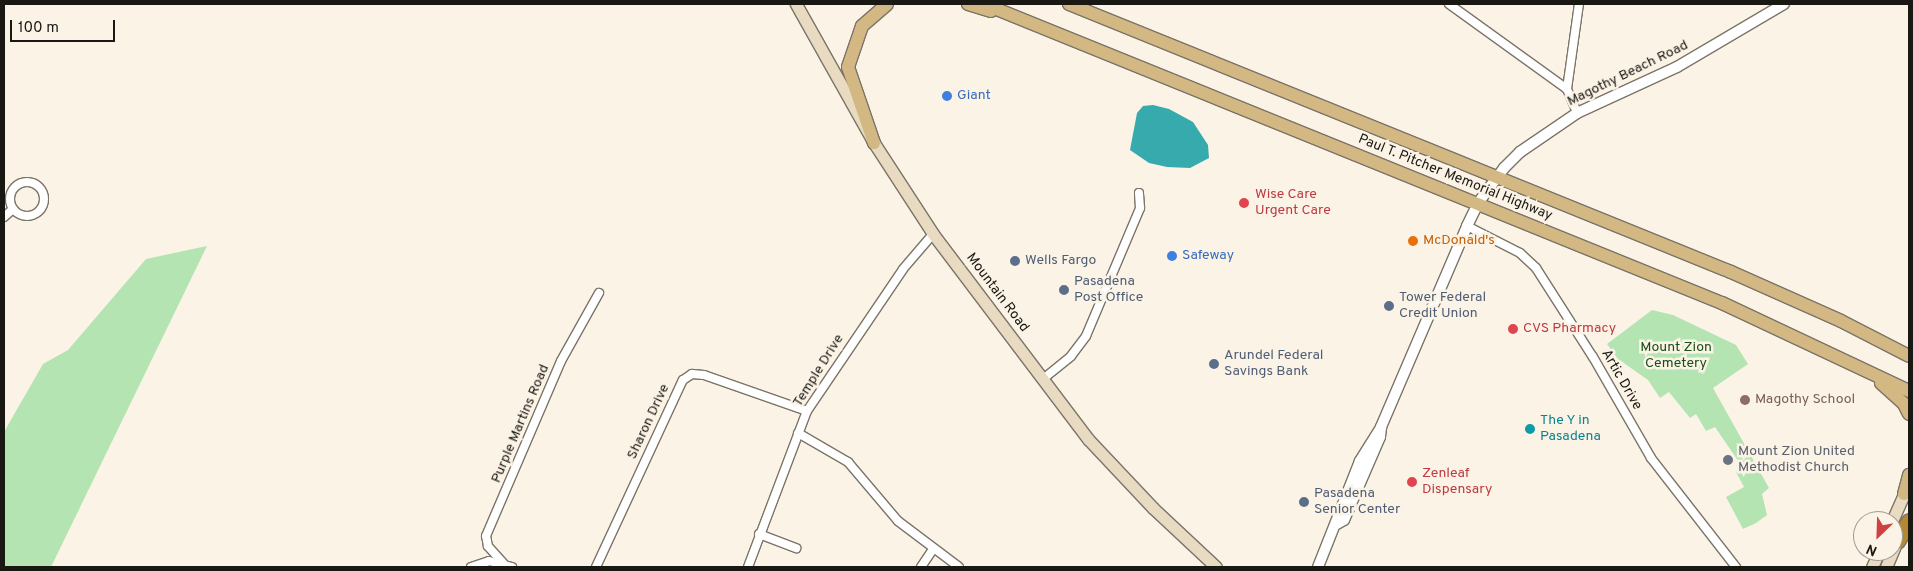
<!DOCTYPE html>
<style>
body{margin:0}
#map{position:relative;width:1913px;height:571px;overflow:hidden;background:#fbf3e6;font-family:Overpass,sans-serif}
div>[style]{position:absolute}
.green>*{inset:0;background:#b5e4b3}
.water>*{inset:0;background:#36aaac}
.roads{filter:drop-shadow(1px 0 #7b7468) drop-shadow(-1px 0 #7b7468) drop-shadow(0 1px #7b7468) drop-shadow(0 -1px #7b7468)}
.minor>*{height:8px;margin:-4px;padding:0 4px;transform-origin:4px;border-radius:4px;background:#fff}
.minor>.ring{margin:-4px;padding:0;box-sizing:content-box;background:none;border:8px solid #fff;border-radius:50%}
.tertiary>*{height:10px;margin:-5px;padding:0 5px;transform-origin:5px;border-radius:5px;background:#fff}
.secondary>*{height:11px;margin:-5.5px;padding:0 5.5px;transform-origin:5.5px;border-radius:5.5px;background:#e9dbc2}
.primary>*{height:12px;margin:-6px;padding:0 6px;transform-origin:6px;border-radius:6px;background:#d3b884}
.motorway>*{height:15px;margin:-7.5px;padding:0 7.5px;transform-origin:7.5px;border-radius:7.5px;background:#b68832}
.dots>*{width:14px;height:14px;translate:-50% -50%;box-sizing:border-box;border:2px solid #fbf3e6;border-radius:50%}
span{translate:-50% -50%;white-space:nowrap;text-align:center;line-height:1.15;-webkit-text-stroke:5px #fbf3e6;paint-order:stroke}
.street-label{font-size:14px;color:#1a1813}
.shop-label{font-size:14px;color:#366cbe}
.left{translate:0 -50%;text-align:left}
.health-label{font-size:14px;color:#be3a42}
.food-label{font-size:14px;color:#c56008}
.service-label{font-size:14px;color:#4e5e75}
.park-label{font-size:14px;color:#164f17}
.education-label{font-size:14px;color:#785e54}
.culture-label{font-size:14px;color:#0d838f}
.worship-label{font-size:14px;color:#5b616d}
.frame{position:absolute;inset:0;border:5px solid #1a1813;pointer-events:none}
.north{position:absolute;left:1853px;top:511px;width:50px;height:50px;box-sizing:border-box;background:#fbf3e6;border:1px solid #a19b92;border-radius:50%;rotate:204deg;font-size:14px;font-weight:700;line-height:20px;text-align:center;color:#1a1813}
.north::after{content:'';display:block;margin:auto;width:18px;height:22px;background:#cf4040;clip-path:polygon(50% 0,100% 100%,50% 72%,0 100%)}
.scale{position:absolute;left:10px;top:20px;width:105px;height:22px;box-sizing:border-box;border:2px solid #1a1813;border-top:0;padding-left:6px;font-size:15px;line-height:18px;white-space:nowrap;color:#1a1813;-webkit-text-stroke:4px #fbf3e6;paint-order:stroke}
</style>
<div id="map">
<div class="green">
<i style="clip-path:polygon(207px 246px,51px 567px,4px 567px,4px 432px,43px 364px,68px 350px,146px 259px)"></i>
<i style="clip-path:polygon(1652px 310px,1673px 315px,1736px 345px,1748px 364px,1713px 388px,1769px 488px,1762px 494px,1767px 515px,1756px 523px,1743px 529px,1726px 497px,1744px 487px,1736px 472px,1743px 468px,1715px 427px,1706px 431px,1696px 414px,1690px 418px,1669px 392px,1660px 398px,1648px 380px,1618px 359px,1607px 344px)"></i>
</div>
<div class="water">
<i style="clip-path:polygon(1153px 105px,1169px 109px,1193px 122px,1208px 145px,1209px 158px,1190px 168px,1167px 167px,1149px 163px,1130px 150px,1137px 113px,1143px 106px)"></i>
</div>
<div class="roads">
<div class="minor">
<i style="left:1449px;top:4px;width:145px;rotate:35.8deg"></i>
<i style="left:1567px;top:89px;width:26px;rotate:67deg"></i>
<i style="left:1567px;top:89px;width:86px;rotate:-82deg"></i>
<i class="ring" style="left:10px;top:182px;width:26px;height:26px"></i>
<i style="left:4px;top:217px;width:12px;rotate:-42deg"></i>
<i style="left:1467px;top:226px;width:59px;rotate:27deg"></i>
<i style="left:1520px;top:253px;width:22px;rotate:43deg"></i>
<i style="left:1536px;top:268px;width:106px;rotate:57.4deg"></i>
<i style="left:1593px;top:357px;width:116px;rotate:60.1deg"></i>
<i style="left:1651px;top:458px;width:138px;rotate:52.1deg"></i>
<i style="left:1043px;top:379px;width:36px;rotate:-39deg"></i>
<i style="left:1071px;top:356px;width:25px;rotate:-53deg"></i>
<i style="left:1086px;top:336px;width:139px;rotate:-67.1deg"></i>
<i style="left:1140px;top:208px;width:15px;rotate:-94deg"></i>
<i style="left:798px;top:433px;width:58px;rotate:30.1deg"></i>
<i style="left:848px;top:462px;width:77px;rotate:49.7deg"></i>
<i style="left:898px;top:521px;width:76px;rotate:37deg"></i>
<i style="left:759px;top:534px;width:40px;rotate:21deg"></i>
<i style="left:504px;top:564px;width:24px;rotate:-132deg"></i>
<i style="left:488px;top:546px;width:10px;rotate:-101deg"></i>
<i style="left:486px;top:536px;width:190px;rotate:-66.8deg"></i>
<i style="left:561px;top:361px;width:78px;rotate:-60.8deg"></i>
<i style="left:471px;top:567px;width:19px;rotate:-18deg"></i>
<i style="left:489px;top:561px;width:24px;rotate:15deg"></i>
<i style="left:596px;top:567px;width:206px;rotate:-65.1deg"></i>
<i style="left:683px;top:380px;width:11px;rotate:-34deg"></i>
<i style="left:692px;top:374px;width:12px;rotate:5deg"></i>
<i style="left:704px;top:375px;width:109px;rotate:19.3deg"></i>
<i style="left:748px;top:567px;width:167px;rotate:-69.3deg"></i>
<i style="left:807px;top:411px;width:171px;rotate:-55.9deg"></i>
<i style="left:903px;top:269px;width:46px;rotate:-49.4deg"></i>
<i style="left:921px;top:567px;width:22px;rotate:-56deg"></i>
</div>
<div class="tertiary">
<i style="left:1337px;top:524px;width:8px;rotate:-30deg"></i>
<i style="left:1344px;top:520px;width:90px;rotate:-66.6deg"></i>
<i style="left:1380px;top:437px;width:10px;rotate:-84deg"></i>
<i style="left:1381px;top:427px;width:219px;rotate:-66.8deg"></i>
<i style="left:1467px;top:226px;width:25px;rotate:-64deg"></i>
<i style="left:1478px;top:203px;width:44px;rotate:-53.4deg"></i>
<i style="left:1504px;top:168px;width:23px;rotate:-45deg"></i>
<i style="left:1520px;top:152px;width:69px;rotate:-34.4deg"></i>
<i style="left:1577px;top:113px;width:110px;rotate:-24.7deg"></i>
<i style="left:1677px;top:67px;width:124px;rotate:-30.5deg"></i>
<i style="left:1318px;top:567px;width:114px;rotate:-68.4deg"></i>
<i style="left:1360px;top:461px;width:40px;rotate:-58deg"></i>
</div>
<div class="secondary">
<i style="left:796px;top:4px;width:159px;rotate:60.7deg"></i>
<i style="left:874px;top:143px;width:108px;rotate:57deg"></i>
<i style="left:933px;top:234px;width:257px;rotate:52.9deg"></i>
<i style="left:1088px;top:439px;width:95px;rotate:46.7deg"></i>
<i style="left:1153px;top:508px;width:86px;rotate:43.1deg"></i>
<i style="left:1892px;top:521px;width:37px;rotate:-66deg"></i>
<i style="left:1872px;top:567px;width:17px;rotate:-66deg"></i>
<i style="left:1886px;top:567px;width:36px;rotate:-67deg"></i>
</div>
<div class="primary">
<i style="left:968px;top:4px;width:24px;rotate:17deg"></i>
<i style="left:984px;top:4px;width:796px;rotate:22.06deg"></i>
<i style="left:1722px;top:303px;width:207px;rotate:25.2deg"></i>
<i style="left:1069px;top:4px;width:714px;rotate:22.04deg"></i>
<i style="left:1731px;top:272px;width:120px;rotate:24deg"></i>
<i style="left:1841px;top:321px;width:76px;rotate:27.2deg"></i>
<i style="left:874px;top:143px;width:80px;rotate:-108.9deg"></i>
<i style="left:848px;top:67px;width:43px;rotate:-71.1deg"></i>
<i style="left:862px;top:26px;width:33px;rotate:-41deg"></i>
<i style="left:1881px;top:383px;width:31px;rotate:42deg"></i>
<i style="left:1904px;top:404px;width:11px;rotate:63deg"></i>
<i style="left:1904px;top:494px;width:20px;rotate:-75deg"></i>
</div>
<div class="motorway">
<i style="left:1897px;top:541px;width:23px;rotate:-59deg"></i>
</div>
</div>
<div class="dots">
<i style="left:947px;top:96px;background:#3f7fe0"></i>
<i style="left:1244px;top:203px;background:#e0444e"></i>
<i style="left:1413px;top:241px;background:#e8710a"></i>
<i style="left:1172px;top:256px;background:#3f7fe0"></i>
<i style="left:1015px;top:261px;background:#5c6f8a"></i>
<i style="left:1064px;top:290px;background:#5c6f8a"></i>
<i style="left:1389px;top:306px;background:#5c6f8a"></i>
<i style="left:1513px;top:329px;background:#e0444e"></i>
<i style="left:1214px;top:364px;background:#5c6f8a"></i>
<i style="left:1745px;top:400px;background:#8d6e63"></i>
<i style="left:1530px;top:429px;background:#0f9aa8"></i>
<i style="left:1728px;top:460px;background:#6b7280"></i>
<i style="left:1412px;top:482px;background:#e0444e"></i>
<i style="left:1304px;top:502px;background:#5c6f8a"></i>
</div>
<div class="street-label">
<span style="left:1628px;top:74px;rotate:-26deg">Magothy Beach Road</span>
<span style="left:1455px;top:178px;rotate:22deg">Paul T. Pitcher Memorial Highway</span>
<span style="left:997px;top:293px;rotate:53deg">Mountain Road</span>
<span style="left:819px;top:371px;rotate:-58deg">Temple Drive</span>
<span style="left:1621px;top:380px;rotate:60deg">Artic Drive</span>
<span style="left:649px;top:422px;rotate:-65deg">Sharon Drive</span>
<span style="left:521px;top:424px;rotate:-67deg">Purple Martins Road</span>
</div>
<div class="shop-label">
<span class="left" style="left:957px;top:96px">Giant</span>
<span class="left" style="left:1182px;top:256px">Safeway</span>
</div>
<div class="health-label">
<span class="left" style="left:1255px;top:203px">Wise Care<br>Urgent Care</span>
<span class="left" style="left:1523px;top:329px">CVS Pharmacy</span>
<span class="left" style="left:1422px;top:482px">Zenleaf<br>Dispensary</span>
</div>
<div class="food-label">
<span class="left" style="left:1423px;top:241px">McDonald's</span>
</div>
<div class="service-label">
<span class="left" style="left:1025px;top:261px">Wells Fargo</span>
<span class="left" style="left:1074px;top:290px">Pasadena<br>Post Office</span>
<span class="left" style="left:1399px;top:306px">Tower Federal<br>Credit Union</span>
<span class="left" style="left:1224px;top:364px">Arundel Federal<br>Savings Bank</span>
<span class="left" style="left:1314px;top:502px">Pasadena<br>Senior Center</span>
</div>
<div class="park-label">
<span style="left:1676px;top:356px">Mount Zion<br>Cemetery</span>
</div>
<div class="education-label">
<span class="left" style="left:1755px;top:400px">Magothy School</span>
</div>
<div class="culture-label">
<span class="left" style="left:1540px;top:429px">The Y in<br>Pasadena</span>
</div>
<div class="worship-label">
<span class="left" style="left:1738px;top:460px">Mount Zion United<br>Methodist Church</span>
</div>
<div class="frame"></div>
<div class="north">N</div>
<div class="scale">100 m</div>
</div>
